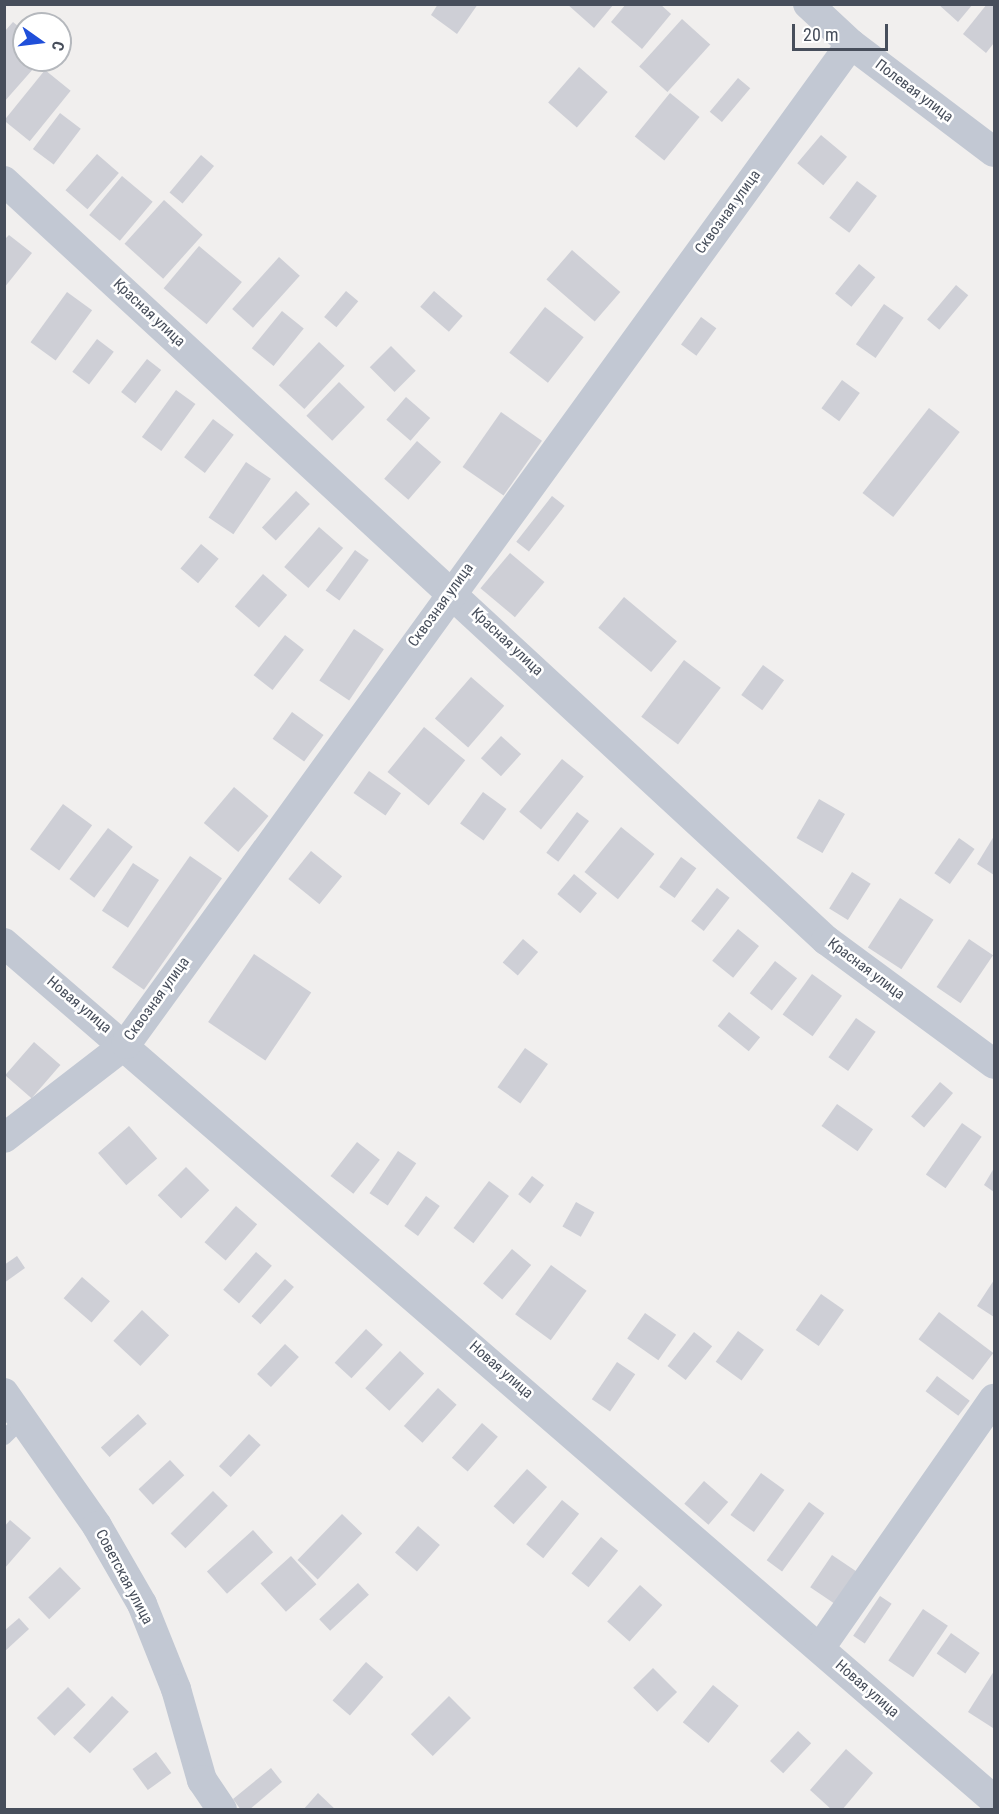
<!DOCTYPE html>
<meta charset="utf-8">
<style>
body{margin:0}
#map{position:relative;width:999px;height:1814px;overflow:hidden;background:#f1efee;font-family:"Roboto Condensed",sans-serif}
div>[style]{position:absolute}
.building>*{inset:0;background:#cecfd6;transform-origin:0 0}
.lane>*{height:15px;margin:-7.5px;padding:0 7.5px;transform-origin:7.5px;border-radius:7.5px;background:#c2c8d3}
.street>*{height:30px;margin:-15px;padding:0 15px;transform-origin:15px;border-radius:15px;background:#c2c8d3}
span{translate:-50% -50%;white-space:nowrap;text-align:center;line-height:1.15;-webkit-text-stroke:5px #fff;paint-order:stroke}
.street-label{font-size:15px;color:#474e5b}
.frame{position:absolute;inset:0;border:6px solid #474e5b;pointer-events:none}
.north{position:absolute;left:12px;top:12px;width:60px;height:60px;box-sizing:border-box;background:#fff;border:2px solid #b5b8bd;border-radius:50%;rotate:104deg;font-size:16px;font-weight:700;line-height:24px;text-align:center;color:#474e5b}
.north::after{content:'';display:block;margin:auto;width:21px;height:27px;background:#204fd9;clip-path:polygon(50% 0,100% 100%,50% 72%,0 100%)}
.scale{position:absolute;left:792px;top:24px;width:96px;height:27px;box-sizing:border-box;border:3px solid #474e5b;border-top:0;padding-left:8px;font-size:18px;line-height:21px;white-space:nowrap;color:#474e5b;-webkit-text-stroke:4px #fff;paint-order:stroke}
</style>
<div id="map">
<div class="building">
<i style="clip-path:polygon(438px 4px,478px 4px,457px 34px,431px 15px)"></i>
<i style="clip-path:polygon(567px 4px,614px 4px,594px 28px)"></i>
<i style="clip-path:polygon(626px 4px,660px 4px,671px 14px,642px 49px,611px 22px)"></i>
<i style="clip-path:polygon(938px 4px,973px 4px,958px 22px)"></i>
<i style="clip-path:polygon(987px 4px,994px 4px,994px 43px,986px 53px,963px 34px)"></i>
<i style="left:682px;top:19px;width:38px;height:64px;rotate:42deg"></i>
<i style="clip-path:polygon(13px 22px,24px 31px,24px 60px,41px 60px,4px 102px,4px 32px)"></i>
<i style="left:579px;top:67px;width:38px;height:47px;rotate:41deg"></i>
<i style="left:45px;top:70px;width:33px;height:65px;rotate:39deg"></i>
<i style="left:738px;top:78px;width:16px;height:44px;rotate:40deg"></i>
<i style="left:670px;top:93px;width:38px;height:56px;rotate:39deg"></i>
<i style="left:60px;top:113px;width:26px;height:45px;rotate:37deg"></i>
<i style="left:821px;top:135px;width:34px;height:37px;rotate:40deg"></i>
<i style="left:97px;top:154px;width:29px;height:48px;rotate:41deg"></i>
<i style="left:201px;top:155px;width:17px;height:49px;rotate:40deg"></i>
<i style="left:122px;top:176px;width:40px;height:51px;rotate:40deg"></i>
<i style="left:857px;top:181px;width:25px;height:46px;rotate:37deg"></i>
<i style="left:164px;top:200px;width:52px;height:59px;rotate:42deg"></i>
<i style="clip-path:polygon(9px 235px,32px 253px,4px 288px,4px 240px)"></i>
<i style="left:199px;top:246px;width:56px;height:55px;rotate:40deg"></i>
<i style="left:572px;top:250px;width:64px;height:39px;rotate:41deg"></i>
<i style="left:279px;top:257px;width:28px;height:70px;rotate:42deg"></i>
<i style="left:859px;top:264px;width:21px;height:38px;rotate:39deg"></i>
<i style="left:956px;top:285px;width:16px;height:45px;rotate:40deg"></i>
<i style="left:346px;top:291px;width:16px;height:34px;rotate:40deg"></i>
<i style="left:434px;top:291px;width:38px;height:21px;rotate:41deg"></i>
<i style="left:67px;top:292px;width:31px;height:62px;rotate:36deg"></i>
<i style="left:884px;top:304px;width:24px;height:49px;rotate:35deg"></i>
<i style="left:545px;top:307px;width:49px;height:58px;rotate:38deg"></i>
<i style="left:282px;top:311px;width:28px;height:48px;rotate:39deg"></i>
<i style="left:701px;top:317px;width:19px;height:34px;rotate:36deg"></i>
<i style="left:97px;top:339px;width:21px;height:41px;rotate:37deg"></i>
<i style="left:319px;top:342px;width:35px;height:59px;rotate:43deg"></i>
<i style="left:391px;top:346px;width:35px;height:30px;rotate:45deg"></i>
<i style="left:147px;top:359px;width:18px;height:42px;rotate:38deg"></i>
<i style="left:842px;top:380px;width:22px;height:35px;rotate:36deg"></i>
<i style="left:339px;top:382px;width:36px;height:47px;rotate:44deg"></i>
<i style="left:176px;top:390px;width:24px;height:58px;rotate:36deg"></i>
<i style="left:406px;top:397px;width:32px;height:30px;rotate:41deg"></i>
<i style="left:929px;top:408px;width:39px;height:108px;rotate:38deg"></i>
<i style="left:501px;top:412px;width:50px;height:67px;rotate:35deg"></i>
<i style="left:213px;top:419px;width:26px;height:48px;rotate:37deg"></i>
<i style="left:417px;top:441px;width:32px;height:50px;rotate:41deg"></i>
<i style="left:246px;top:462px;width:30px;height:67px;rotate:34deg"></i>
<i style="left:296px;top:491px;width:19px;height:50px;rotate:43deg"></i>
<i style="left:552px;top:496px;width:16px;height:58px;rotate:38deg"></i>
<i style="left:319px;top:527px;width:32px;height:53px;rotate:41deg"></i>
<i style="left:201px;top:544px;width:23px;height:32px;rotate:40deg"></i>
<i style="left:355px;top:550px;width:17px;height:50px;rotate:36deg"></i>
<i style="left:510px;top:553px;width:45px;height:46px;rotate:40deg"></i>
<i style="left:263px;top:574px;width:32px;height:43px;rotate:41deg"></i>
<i style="left:624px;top:597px;width:69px;height:40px;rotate:40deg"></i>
<i style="left:354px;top:629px;width:36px;height:62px;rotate:34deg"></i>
<i style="left:285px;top:635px;width:24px;height:51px;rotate:38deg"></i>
<i style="left:684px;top:660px;width:46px;height:71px;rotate:37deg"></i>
<i style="left:763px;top:665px;width:26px;height:37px;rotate:36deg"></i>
<i style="left:471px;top:677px;width:44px;height:55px;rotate:41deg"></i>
<i style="left:292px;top:712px;width:39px;height:33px;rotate:36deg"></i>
<i style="left:424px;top:727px;width:53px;height:58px;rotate:39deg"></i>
<i style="left:501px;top:736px;width:27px;height:30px;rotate:42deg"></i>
<i style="left:562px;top:759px;width:28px;height:68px;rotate:39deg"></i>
<i style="left:369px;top:771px;width:39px;height:27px;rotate:35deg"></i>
<i style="left:234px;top:787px;width:45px;height:47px;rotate:40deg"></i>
<i style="left:483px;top:792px;width:29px;height:39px;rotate:36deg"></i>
<i style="left:819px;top:799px;width:30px;height:45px;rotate:30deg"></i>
<i style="left:63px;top:804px;width:36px;height:56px;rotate:36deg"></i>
<i style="left:577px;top:812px;width:15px;height:51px;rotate:37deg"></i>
<i style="left:621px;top:827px;width:43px;height:58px;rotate:39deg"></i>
<i style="left:108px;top:828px;width:31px;height:64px;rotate:37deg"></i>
<i style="clip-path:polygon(994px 836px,994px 875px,977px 864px)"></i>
<i style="left:959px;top:838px;width:19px;height:43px;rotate:35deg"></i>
<i style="left:311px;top:851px;width:40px;height:36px;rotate:39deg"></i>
<i style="left:190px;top:856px;width:39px;height:136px;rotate:35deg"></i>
<i style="left:681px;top:857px;width:19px;height:37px;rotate:36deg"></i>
<i style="left:133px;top:863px;width:31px;height:57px;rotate:33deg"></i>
<i style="left:852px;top:872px;width:22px;height:43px;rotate:32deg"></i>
<i style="left:574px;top:874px;width:30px;height:26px;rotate:40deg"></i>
<i style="left:717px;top:888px;width:16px;height:42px;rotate:38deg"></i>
<i style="left:900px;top:898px;width:40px;height:59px;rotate:33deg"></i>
<i style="left:738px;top:929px;width:27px;height:41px;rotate:39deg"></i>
<i style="left:523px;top:939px;width:20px;height:31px;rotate:41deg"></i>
<i style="left:969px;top:939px;width:29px;height:58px;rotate:34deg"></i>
<i style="left:254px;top:954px;width:69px;height:82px;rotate:34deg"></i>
<i style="left:775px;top:961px;width:28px;height:41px;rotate:38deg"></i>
<i style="left:812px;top:974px;width:37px;height:50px;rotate:36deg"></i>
<i style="left:729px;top:1012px;width:40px;height:18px;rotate:39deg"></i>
<i style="left:856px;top:1018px;width:24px;height:48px;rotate:35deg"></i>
<i style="left:34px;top:1042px;width:35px;height:44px;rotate:41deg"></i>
<i style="left:525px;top:1048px;width:28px;height:48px;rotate:35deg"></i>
<i style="left:940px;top:1082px;width:17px;height:45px;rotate:40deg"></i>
<i style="left:837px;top:1104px;width:44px;height:27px;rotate:35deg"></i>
<i style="left:962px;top:1123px;width:24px;height:63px;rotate:35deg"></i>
<i style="left:129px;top:1126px;width:43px;height:41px;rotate:49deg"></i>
<i style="left:357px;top:1142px;width:29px;height:43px;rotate:38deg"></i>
<i style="left:398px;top:1151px;width:22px;height:51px;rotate:34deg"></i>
<i style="left:186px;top:1167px;width:33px;height:40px;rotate:45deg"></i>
<i style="clip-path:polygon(994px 1168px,994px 1192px,984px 1185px)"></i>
<i style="left:532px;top:1176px;width:15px;height:23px;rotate:37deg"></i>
<i style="left:489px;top:1181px;width:25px;height:59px;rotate:37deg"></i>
<i style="left:426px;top:1196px;width:17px;height:37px;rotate:36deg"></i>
<i style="left:576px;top:1202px;width:21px;height:28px;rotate:29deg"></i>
<i style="left:236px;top:1206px;width:28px;height:48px;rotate:41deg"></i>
<i style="left:512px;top:1249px;width:25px;height:45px;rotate:40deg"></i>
<i style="left:256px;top:1252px;width:21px;height:50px;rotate:41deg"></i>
<i style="clip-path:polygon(17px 1256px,25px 1268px,4px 1283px,4px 1265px)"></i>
<i style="left:551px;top:1265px;width:44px;height:61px;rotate:36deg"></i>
<i style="left:82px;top:1277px;width:37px;height:28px;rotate:41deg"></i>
<i style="left:285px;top:1279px;width:12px;height:50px;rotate:42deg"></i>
<i style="clip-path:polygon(994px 1280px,994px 1317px,977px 1306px)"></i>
<i style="left:821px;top:1294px;width:28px;height:44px;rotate:35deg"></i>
<i style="left:142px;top:1310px;width:37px;height:42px;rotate:43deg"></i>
<i style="left:939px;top:1312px;width:68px;height:34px;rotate:37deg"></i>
<i style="left:645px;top:1313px;width:38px;height:31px;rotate:35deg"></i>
<i style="left:366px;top:1329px;width:23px;height:46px;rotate:43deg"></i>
<i style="left:738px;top:1331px;width:32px;height:38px;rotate:36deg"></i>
<i style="left:694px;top:1332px;width:23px;height:43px;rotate:38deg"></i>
<i style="left:285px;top:1344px;width:19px;height:41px;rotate:43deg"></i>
<i style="left:400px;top:1351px;width:33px;height:51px;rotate:43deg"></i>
<i style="left:617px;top:1362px;width:22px;height:45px;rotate:34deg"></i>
<i style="left:937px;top:1376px;width:41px;height:19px;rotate:37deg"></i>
<i style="left:438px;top:1388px;width:25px;height:51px;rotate:42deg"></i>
<i style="left:138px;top:1414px;width:13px;height:50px;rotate:48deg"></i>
<i style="left:482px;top:1423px;width:21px;height:46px;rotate:41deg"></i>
<i style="left:249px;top:1434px;width:16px;height:44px;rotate:43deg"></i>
<i style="left:170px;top:1460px;width:21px;height:43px;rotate:47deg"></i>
<i style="left:527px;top:1469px;width:27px;height:50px;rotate:42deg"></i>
<i style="left:761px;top:1473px;width:29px;height:52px;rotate:36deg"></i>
<i style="left:704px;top:1481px;width:32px;height:30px;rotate:41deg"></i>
<i style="left:213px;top:1491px;width:21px;height:60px;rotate:45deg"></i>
<i style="left:562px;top:1500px;width:22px;height:57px;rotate:39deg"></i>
<i style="left:809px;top:1502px;width:19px;height:72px;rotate:36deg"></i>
<i style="left:342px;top:1514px;width:28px;height:64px;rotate:44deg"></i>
<i style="clip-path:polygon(10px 1520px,31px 1538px,4px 1569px,4px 1527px)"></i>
<i style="left:418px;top:1526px;width:29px;height:35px;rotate:41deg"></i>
<i style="left:253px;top:1530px;width:30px;height:62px;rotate:48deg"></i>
<i style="left:601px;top:1537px;width:22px;height:47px;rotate:39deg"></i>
<i style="left:832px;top:1555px;width:30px;height:39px;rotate:34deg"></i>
<i style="left:291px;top:1556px;width:38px;height:41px;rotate:48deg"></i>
<i style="left:60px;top:1567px;width:30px;height:44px;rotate:46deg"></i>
<i style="left:358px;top:1583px;width:16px;height:53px;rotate:47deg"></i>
<i style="left:640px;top:1585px;width:30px;height:49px;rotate:42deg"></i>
<i style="left:880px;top:1596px;width:14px;height:48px;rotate:34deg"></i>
<i style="left:923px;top:1609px;width:30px;height:62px;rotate:34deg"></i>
<i style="clip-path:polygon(19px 1618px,29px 1629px,4px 1652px,4px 1631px)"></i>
<i style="left:951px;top:1633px;width:35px;height:25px;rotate:35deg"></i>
<i style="left:366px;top:1662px;width:23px;height:51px;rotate:41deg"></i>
<i style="left:653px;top:1668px;width:34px;height:28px;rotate:45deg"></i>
<i style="clip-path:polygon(994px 1671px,994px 1725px,993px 1728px,968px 1712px)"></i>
<i style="left:713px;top:1685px;width:33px;height:48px;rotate:39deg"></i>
<i style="left:68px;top:1687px;width:25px;height:44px;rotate:45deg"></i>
<i style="left:112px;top:1696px;width:23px;height:57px;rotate:43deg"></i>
<i style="left:449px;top:1696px;width:31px;height:54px;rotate:45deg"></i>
<i style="left:798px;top:1731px;width:18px;height:41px;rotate:43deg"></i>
<i style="clip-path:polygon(846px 1749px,873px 1773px,842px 1810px,832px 1810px,810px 1790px)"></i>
<i style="left:156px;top:1752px;width:26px;height:29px;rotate:54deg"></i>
<i style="clip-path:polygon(271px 1768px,282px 1782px,249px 1810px,241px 1810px,233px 1799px)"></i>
<i style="clip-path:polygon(318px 1793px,336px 1810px,303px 1810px)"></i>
</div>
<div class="lane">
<i style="left:4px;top:1437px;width:25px;rotate:-45deg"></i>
</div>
<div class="street">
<i style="left:808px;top:4px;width:59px;rotate:42.9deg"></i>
<i style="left:851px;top:44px;width:179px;rotate:37.1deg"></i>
<i style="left:4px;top:181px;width:1119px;rotate:42.72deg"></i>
<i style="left:826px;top:940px;width:209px;rotate:36.4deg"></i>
<i style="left:4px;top:943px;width:1309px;rotate:40.88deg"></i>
<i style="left:4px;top:1138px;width:154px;rotate:-37.6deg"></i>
<i style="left:126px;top:1044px;width:1235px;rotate:-54.06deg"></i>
<i style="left:4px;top:1393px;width:162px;rotate:55deg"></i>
<i style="left:97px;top:1526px;width:90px;rotate:60deg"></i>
<i style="left:142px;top:1604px;width:92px;rotate:68.2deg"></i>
<i style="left:176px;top:1689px;width:95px;rotate:74.1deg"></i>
<i style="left:202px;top:1780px;width:36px;rotate:56deg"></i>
<i style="left:820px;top:1648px;width:304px;rotate:-55.1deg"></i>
</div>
<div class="street-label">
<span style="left:914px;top:91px;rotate:37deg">Полевая улица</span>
<span style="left:728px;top:212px;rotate:-54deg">Сквозная улица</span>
<span style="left:149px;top:313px;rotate:43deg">Красная улица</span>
<span style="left:441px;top:605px;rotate:-54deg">Сквозная улица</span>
<span style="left:507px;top:642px;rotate:43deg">Красная улица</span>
<span style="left:866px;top:969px;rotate:37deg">Красная улица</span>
<span style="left:157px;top:999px;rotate:-54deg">Сквозная улица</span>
<span style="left:79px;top:1005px;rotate:40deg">Новая улица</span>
<span style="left:501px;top:1370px;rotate:41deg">Новая улица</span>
<span style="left:124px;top:1577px;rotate:62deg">Советская улица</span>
<span style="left:867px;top:1689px;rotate:41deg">Новая улица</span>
</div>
<div class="frame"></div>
<div class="north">С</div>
<div class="scale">20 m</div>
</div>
